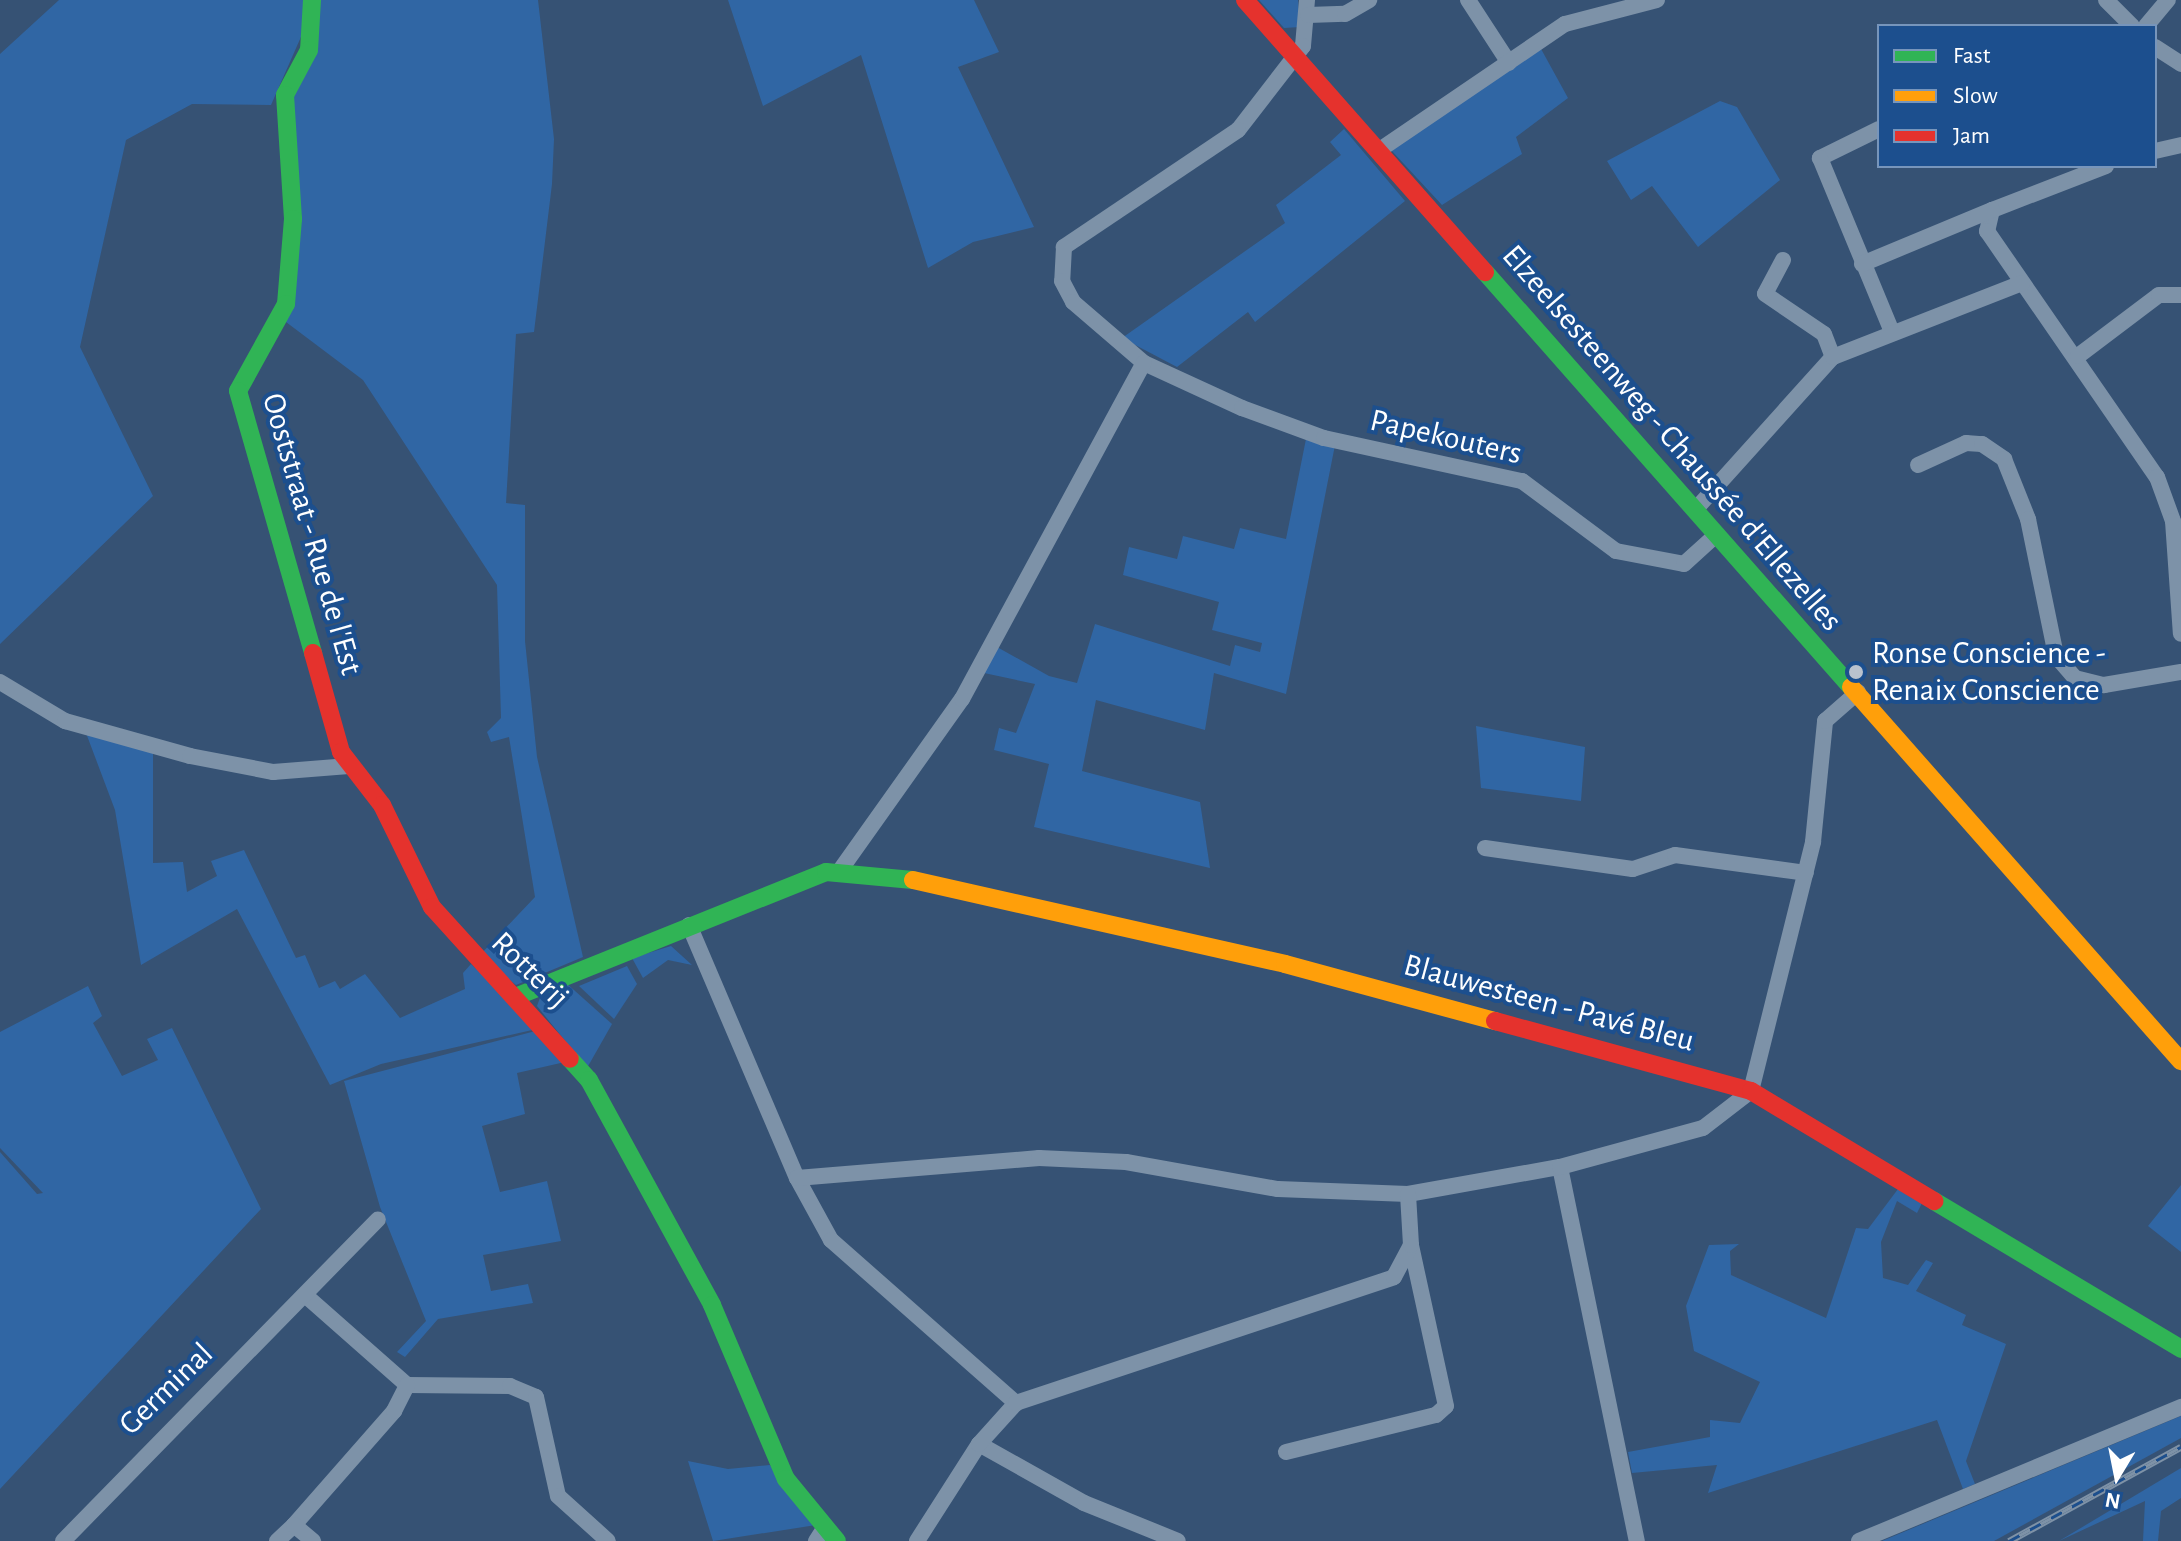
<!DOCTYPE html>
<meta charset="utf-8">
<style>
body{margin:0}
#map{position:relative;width:2181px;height:1541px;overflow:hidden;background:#365274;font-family:"Alegreya Sans",sans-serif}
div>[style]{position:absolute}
.green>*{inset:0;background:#3066a4}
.street>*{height:16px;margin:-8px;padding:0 8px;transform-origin:8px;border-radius:8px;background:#7d92a8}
.fast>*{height:18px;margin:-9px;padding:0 9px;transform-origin:9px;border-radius:9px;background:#30b455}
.slow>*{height:18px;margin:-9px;padding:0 9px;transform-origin:9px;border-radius:9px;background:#ff9f0a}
.jam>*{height:18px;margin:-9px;padding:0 9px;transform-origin:9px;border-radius:9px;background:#e5322d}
.rail>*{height:7px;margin-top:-3.5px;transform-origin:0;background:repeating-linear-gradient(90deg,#1c4f8e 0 12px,#7e92a7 0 24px);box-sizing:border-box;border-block:2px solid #7e92a7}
.dots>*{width:22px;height:22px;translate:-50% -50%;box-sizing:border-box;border:4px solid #1c4f8e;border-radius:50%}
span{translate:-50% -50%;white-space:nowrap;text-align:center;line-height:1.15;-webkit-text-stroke:8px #1c4f8e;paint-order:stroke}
.street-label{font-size:32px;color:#fff}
.poi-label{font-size:32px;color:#fff}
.left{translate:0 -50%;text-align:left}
.legend{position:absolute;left:1877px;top:24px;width:280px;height:144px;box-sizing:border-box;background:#1c4f8e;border:2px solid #7795bb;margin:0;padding:10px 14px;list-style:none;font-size:24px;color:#fff}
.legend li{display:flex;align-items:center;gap:16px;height:40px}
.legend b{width:40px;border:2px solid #7795bb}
.north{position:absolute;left:2077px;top:1437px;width:80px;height:80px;-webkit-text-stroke:6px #1c4f8e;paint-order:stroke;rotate:190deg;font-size:22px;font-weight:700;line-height:32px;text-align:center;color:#fff}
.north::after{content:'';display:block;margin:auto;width:28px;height:36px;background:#fff;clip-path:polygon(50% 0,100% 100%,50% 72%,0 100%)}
</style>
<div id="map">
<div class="green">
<i style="clip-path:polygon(59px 0,303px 0,304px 30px,271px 105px,192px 104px,126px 140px,80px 347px,153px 496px,0 644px,0 54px)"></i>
<i style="clip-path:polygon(316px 0,538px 0,554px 139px,552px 184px,534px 332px,516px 334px,506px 503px,525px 505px,525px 641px,537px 757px,583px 957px,516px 985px,479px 956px,535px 897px,509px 737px,491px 742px,487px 732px,501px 718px,497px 585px,363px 380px,286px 322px,290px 113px)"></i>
<i style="clip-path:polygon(728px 0,974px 0,999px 52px,958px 67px,1034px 227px,973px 242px,928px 268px,861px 55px,763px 106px)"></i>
<i style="clip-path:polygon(1259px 0,1298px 0,1300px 27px,1284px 28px)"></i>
<i style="clip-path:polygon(1540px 47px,1568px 98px,1516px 137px,1522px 154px,1442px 205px,1391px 150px)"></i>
<i style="clip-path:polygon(1720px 101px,1737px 107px,1780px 180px,1698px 247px,1652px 186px,1631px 200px,1607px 161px)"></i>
<i style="clip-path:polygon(1344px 129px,1405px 201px,1255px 322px,1248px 312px,1177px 367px,1122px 338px,1285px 223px,1276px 205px,1341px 155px,1330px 142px)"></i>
<i style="clip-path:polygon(1306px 439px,1335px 445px,1286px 694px,1214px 673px,1205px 730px,1096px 700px,1082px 771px,1200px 802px,1210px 868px,1034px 827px,1049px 764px,994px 750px,999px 728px,1016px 733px,1035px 684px,984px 673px,997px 647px,1049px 676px,1077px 683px,1095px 624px,1230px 666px,1235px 645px,1260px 652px,1262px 643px,1212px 630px,1219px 602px,1123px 575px,1129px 547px,1177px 559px,1183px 536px,1234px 549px,1240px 528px,1286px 539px)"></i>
<i style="clip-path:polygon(1476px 726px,1585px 747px,1581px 801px,1481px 788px)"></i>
<i style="clip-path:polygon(86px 733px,153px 748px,153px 863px,183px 862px,187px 892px,217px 876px,211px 861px,244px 850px,296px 958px,305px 955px,319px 988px,335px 981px,340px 989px,365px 974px,400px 1018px,465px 989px,463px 973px,471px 964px,541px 1028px,381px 1064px,330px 1085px,237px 909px,141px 965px,115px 810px)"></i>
<i style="clip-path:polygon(671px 946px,692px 965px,668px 960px,643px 978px,632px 958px)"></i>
<i style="clip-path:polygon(627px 966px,637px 984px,614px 1019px,579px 986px)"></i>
<i style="clip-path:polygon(565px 982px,612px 1024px,587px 1068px,537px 1006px,542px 992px)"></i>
<i style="clip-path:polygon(88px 986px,102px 1016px,93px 1023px,122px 1076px,158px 1060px,147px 1039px,172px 1028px,261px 1209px,0 1489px,0 1152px,37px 1194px,43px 1193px,0 1148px,0 1032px)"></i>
<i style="clip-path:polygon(543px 1029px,565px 1062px,517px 1073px,525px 1114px,482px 1126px,500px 1192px,547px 1181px,561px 1241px,483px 1255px,491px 1291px,528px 1284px,533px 1303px,438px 1319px,405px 1357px,397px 1352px,426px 1321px,380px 1207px,344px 1081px)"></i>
<i style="clip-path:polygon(1901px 1185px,1923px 1201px,1917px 1213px,1897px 1201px,1881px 1242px,1883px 1278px,1908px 1285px,1926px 1260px,1933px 1263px,1916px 1291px,1966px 1315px,1962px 1325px,2006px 1344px,1966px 1461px,1975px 1484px,1963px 1489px,1937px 1420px,1708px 1493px,1717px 1465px,1632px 1473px,1628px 1452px,1710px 1437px,1710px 1420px,1740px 1423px,1760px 1382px,1694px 1351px,1686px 1306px,1709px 1245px,1739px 1244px,1730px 1251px,1731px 1275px,1826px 1318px,1856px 1228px,1868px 1229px)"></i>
<i style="clip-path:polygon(2181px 1185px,2181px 1252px,2148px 1226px)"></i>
<i style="clip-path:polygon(2181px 1416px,2181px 1438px,1994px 1541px,1882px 1541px)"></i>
<i style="clip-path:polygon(688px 1461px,728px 1469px,770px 1465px,816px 1525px,713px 1541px)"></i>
<i style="clip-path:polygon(2181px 1468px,2181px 1498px,2161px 1511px,2158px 1541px,2143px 1541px,2145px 1501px,2059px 1541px)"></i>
</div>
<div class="street">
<i style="left:1307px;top:0;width:46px;rotate:95deg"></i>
<i style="left:1303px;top:46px;width:106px;rotate:127.7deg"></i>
<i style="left:1238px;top:130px;width:210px;rotate:146.1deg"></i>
<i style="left:1064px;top:247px;width:34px;rotate:93deg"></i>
<i style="left:1062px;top:281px;width:24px;rotate:62deg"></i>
<i style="left:1073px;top:302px;width:94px;rotate:40.7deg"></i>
<i style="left:1144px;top:363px;width:108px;rotate:24.7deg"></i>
<i style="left:1242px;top:408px;width:87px;rotate:20.1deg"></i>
<i style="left:1324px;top:438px;width:203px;rotate:12.3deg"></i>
<i style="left:1522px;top:481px;width:117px;rotate:36.7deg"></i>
<i style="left:1616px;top:551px;width:69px;rotate:10.8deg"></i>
<i style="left:1684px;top:564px;width:43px;rotate:-42.2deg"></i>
<i style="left:1468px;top:0;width:75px;rotate:56.9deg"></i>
<i style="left:2106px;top:0;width:37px;rotate:45deg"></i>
<i style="left:1308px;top:15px;width:37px;rotate:-2deg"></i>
<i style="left:1345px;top:14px;width:28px;rotate:-30deg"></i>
<i style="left:2146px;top:26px;width:34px;rotate:-50deg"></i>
<i style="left:2155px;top:47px;width:31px;rotate:33deg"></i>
<i style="left:1879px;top:129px;width:66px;rotate:153.8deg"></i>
<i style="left:1820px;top:158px;width:188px;rotate:67.5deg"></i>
<i style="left:1378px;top:151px;width:226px;rotate:-34.2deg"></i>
<i style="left:1565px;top:24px;width:95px;rotate:-14.6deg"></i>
<i style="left:2155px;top:151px;width:27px;rotate:-13deg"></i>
<i style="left:2106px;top:166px;width:122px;rotate:158.9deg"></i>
<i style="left:1992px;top:210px;width:22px;rotate:103deg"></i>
<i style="left:1987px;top:231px;width:299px;rotate:55.4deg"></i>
<i style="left:2157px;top:477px;width:47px;rotate:70deg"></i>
<i style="left:2173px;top:521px;width:113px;rotate:86deg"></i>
<i style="left:1783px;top:260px;width:38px;rotate:118deg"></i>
<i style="left:1765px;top:294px;width:71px;rotate:34.1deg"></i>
<i style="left:1824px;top:334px;width:25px;rotate:69deg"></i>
<i style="left:1862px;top:264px;width:141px;rotate:-22.6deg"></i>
<i style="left:2078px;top:356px;width:101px;rotate:-37deg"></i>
<i style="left:2159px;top:295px;width:22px"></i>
<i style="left:1918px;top:465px;width:53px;rotate:-24.6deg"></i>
<i style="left:1966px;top:443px;width:16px;rotate:4deg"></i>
<i style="left:1982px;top:444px;width:27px;rotate:34deg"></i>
<i style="left:2004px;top:459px;width:65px;rotate:68.2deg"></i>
<i style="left:2028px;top:519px;width:140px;rotate:78.4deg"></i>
<i style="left:2056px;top:656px;width:29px;rotate:49deg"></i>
<i style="left:2075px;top:678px;width:30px;rotate:14deg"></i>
<i style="left:2104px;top:685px;width:78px;rotate:-9.6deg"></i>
<i style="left:1695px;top:510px;width:206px;rotate:-48deg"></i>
<i style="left:1833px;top:357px;width:203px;rotate:-21.4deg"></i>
<i style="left:0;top:682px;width:76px;rotate:31deg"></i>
<i style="left:65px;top:721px;width:130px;rotate:15.6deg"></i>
<i style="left:190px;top:756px;width:85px;rotate:10.9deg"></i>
<i style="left:273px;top:772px;width:76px;rotate:-4.5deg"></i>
<i style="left:1485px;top:848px;width:149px;rotate:8.1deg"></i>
<i style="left:1633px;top:869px;width:44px;rotate:-18.4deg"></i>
<i style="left:1675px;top:855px;width:132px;rotate:7.8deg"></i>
<i style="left:841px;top:869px;width:209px;rotate:-54.6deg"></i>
<i style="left:962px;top:699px;width:382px;rotate:-61.6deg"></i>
<i style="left:689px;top:925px;width:275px;rotate:66.9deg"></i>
<i style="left:797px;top:1178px;width:71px;rotate:61.3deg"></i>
<i style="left:831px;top:1240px;width:247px;rotate:41.4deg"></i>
<i style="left:1560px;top:1167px;width:382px;rotate:78.4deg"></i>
<i style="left:797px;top:1178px;width:243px;rotate:-4.7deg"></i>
<i style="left:1039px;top:1158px;width:87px;rotate:2.6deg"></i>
<i style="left:1126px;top:1162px;width:154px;rotate:10.1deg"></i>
<i style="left:1278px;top:1189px;width:130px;rotate:2.2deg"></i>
<i style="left:1408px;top:1194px;width:154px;rotate:-10.1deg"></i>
<i style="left:1560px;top:1167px;width:148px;rotate:-15.3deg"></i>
<i style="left:1703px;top:1128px;width:61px;rotate:-37.6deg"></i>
<i style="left:1751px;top:1091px;width:257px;rotate:-76deg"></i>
<i style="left:1813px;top:842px;width:122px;rotate:-84.3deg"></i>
<i style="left:1825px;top:721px;width:44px;rotate:-41.3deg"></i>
<i style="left:305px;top:1295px;width:136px;rotate:41.4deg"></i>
<i style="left:407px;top:1385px;width:103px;rotate:0.6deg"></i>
<i style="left:510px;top:1386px;width:28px;rotate:23deg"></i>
<i style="left:536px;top:1397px;width:101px;rotate:77.5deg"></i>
<i style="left:558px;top:1496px;width:67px;rotate:42deg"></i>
<i style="left:979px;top:1444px;width:120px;rotate:29.3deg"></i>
<i style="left:1084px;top:1503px;width:101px;rotate:22deg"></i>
<i style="left:1286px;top:1452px;width:154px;rotate:-13.9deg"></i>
<i style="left:1436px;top:1415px;width:13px;rotate:-42deg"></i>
<i style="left:1446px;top:1406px;width:165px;rotate:-102.3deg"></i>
<i style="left:294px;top:1525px;width:152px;rotate:-48.7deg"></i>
<i style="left:394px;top:1411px;width:29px;rotate:-63deg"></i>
<i style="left:63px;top:1541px;width:450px;rotate:-45.6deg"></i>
<i style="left:277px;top:1541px;width:23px;rotate:-43deg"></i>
<i style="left:294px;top:1525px;width:25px;rotate:40deg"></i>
<i style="left:816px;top:1541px;width:17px;rotate:-57deg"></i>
<i style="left:917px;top:1541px;width:115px;rotate:-57.4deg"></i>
<i style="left:979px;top:1444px;width:55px;rotate:-47.9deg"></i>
<i style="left:1016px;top:1403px;width:398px;rotate:-18.4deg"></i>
<i style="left:1394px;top:1277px;width:36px;rotate:-62deg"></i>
<i style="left:1411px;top:1245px;width:51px;rotate:-93.4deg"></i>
<i style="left:1859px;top:1541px;width:349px;rotate:-22.6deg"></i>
</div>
<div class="fast">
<i style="left:312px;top:0;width:50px;rotate:93.4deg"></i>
<i style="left:309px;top:50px;width:51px;rotate:118.1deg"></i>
<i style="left:285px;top:95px;width:124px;rotate:86.3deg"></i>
<i style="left:293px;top:219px;width:85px;rotate:94.7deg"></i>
<i style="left:286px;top:304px;width:99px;rotate:118.9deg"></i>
<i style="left:238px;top:391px;width:273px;rotate:74deg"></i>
<i style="left:1485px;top:272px;width:553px;rotate:48.59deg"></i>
<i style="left:515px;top:997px;width:335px;rotate:-21.9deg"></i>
<i style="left:826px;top:872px;width:87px;rotate:5.3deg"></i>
<i style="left:570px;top:1059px;width:28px;rotate:48deg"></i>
<i style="left:589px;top:1080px;width:256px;rotate:61.3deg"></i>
<i style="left:712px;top:1305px;width:189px;rotate:67deg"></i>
<i style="left:786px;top:1479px;width:80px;rotate:50.6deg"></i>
<i style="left:1934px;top:1201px;width:288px;rotate:30.9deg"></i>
</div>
<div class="slow">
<i style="left:1851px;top:687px;width:499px;rotate:48.6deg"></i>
<i style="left:913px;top:880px;width:381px;rotate:12.7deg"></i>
<i style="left:1285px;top:964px;width:218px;rotate:15.2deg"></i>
</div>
<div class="jam">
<i style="left:1245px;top:0;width:363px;rotate:48.6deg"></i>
<i style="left:313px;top:653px;width:103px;rotate:74.2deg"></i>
<i style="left:341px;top:752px;width:67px;rotate:52.3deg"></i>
<i style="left:382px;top:805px;width:114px;rotate:63.9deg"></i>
<i style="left:432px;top:907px;width:205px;rotate:47.8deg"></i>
<i style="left:1495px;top:1021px;width:265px;rotate:15.3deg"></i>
<i style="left:1751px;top:1091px;width:214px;rotate:31deg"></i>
</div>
<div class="rail">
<i style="left:2009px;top:1541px;width:196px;rotate:-28.7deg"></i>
</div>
<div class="dots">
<i style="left:1856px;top:672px;background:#b9c2ce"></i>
</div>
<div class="street-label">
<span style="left:1446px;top:437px;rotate:13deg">Papekouters</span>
<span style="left:1672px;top:438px;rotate:49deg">Elzeelsesteenweg - Chaussée d'Ellezelles</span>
<span style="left:312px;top:534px;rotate:74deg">Ooststraat - Rue de l'Est</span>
<span style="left:530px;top:970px;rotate:44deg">Rotterij</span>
<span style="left:1549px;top:1003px;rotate:15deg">Blauwesteen - Pavé Bleu</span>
<span style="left:166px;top:1389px;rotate:-44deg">Germinal</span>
</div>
<div class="poi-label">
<span class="left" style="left:1872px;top:672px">Ronse Conscience -<br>Renaix Conscience</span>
</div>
<ul class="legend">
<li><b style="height:10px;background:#30b455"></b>Fast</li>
<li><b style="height:10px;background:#ff9f0a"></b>Slow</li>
<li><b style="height:10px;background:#e5322d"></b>Jam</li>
</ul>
<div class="north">N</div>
</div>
